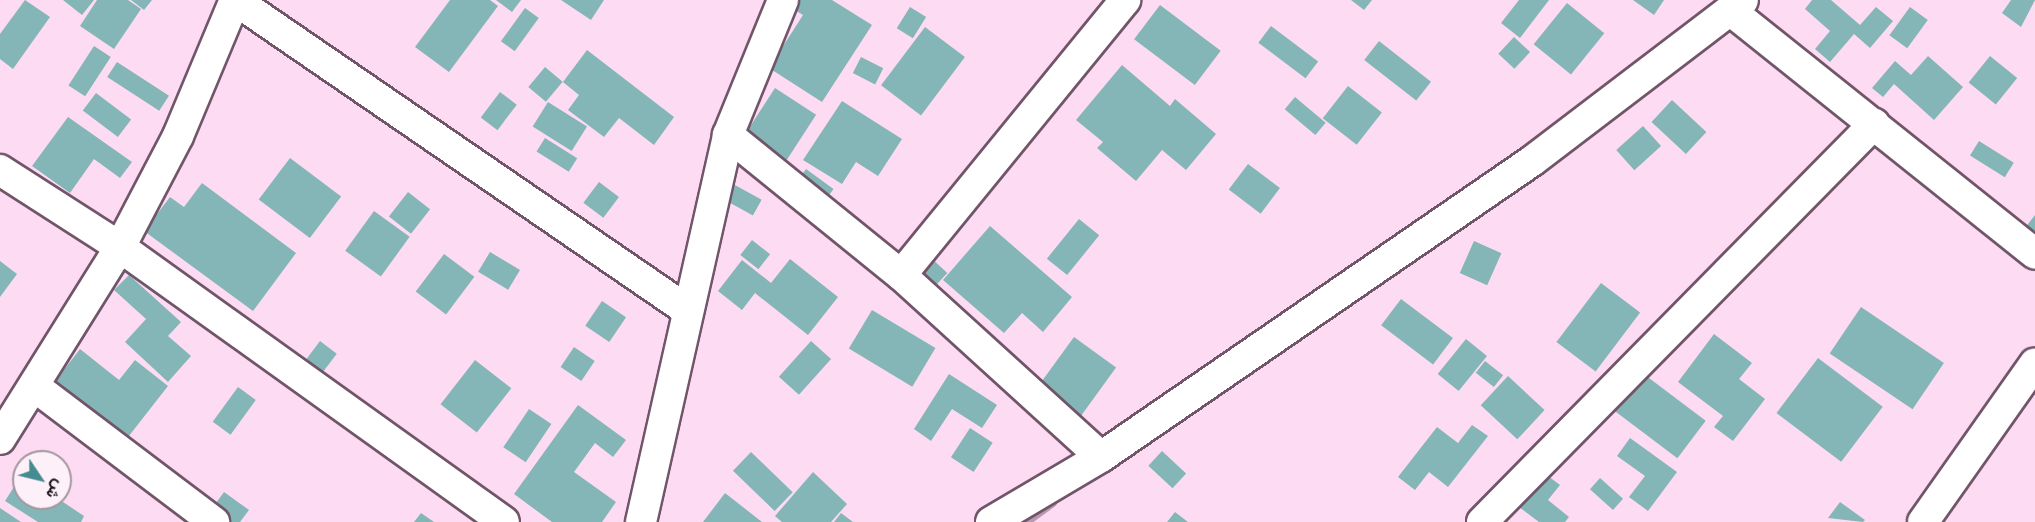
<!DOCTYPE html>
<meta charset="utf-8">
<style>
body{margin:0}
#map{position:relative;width:2035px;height:522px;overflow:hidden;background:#fddcf3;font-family:Jost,Vazirmatn,sans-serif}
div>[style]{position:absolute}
.stream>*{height:10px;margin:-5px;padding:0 5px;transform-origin:5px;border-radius:5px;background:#ba98b0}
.building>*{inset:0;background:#84b5b7;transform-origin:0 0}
.roads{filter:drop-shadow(2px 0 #715569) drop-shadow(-2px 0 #715569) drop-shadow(0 2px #715569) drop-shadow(0 -2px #715569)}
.minor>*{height:30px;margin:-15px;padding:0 15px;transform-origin:15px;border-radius:15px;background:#fff}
span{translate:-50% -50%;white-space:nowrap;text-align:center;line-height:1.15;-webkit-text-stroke:6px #fef0f9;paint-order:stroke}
.north{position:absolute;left:12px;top:450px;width:60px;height:60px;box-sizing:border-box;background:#fef0f9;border:2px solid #a3979f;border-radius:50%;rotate:125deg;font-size:16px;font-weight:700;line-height:24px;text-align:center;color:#1b1118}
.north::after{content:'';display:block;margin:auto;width:21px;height:27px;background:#448c90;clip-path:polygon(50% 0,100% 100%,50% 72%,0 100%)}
</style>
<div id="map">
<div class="stream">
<i style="left:1025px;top:522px;width:34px;rotate:-36deg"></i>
</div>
<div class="building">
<i style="clip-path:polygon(25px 0,50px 17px,13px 69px,0 59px,0 34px)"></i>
<i style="clip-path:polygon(63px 0,94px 0,82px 15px)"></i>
<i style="clip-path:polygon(97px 0,128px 0,141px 9px,114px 49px,80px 26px)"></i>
<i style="clip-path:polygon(131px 0,152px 0,144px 10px)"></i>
<i style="clip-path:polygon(450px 0,490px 0,498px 6px,449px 72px,415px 47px)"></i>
<i style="clip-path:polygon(496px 0,521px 0,512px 12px)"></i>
<i style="clip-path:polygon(561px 0,604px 0,591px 20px)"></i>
<i style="clip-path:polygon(798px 0,832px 0,872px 25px,822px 102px,769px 68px,803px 15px,793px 9px)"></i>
<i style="clip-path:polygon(1351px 0,1372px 0,1364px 10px)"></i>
<i style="clip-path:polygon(1519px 0,1549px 0,1520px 38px,1501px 23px)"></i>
<i style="clip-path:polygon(1633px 0,1664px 0,1654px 15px)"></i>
<i style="clip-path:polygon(1812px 0,1831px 0,1860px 25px,1876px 7px,1893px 21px,1870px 48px,1854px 34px,1830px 62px,1815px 49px,1830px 31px,1805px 9px)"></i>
<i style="clip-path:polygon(2011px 0,2035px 0,2021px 27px,2002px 13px)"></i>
<i style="left:1567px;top:3px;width:48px;height:53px;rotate:39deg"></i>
<i style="left:1160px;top:5px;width:76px;height:43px;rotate:37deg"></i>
<i style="left:910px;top:7px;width:19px;height:25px;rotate:32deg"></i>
<i style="left:1910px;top:7px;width:22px;height:35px;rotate:36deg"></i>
<i style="left:525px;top:8px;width:17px;height:41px;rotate:36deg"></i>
<i style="left:1271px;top:26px;width:59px;height:21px;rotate:37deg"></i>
<i style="left:925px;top:27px;width:50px;height:73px;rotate:37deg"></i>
<i style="left:1514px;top:37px;width:22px;height:23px;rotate:43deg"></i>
<i style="left:1379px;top:41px;width:66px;height:24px;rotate:38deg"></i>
<i style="left:94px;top:46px;width:20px;height:47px;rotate:33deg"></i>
<i style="clip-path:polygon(587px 50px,674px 117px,654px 145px,619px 118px,604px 137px,568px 110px,579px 95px,563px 82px)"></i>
<i style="clip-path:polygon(1928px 56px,1963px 87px,1934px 120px,1894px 84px,1883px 97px,1872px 88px,1895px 61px,1911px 75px)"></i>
<i style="left:1990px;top:56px;width:35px;height:34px;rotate:39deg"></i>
<i style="left:861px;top:57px;width:25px;height:18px;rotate:27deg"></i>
<i style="left:117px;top:62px;width:62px;height:18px;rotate:33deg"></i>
<i style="clip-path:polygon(1122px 65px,1170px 106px,1175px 99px,1216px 134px,1186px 170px,1162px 150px,1136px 181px,1097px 148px,1103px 142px,1076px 120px)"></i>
<i style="left:545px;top:67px;width:23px;height:26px;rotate:40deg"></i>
<i style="left:1348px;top:86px;width:43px;height:41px;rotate:38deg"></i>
<i style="left:775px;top:88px;width:49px;height:67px;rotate:33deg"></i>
<i style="left:500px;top:92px;width:21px;height:32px;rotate:37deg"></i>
<i style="left:96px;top:93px;width:44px;height:22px;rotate:37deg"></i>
<i style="left:1295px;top:97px;width:40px;height:16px;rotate:40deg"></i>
<i style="left:1672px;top:100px;width:47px;height:30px;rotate:43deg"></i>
<i style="clip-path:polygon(842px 101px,902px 139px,878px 176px,856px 162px,842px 184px,803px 160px)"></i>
<i style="left:548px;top:102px;width:46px;height:29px;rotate:32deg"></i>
<i style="clip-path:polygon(68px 117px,132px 162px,120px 178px,94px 159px,70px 193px,32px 166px)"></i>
<i style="left:1643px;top:126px;width:27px;height:36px;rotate:48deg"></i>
<i style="left:545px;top:138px;width:38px;height:16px;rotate:32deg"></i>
<i style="left:1979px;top:141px;width:41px;height:17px;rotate:32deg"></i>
<i style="left:290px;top:158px;width:64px;height:52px;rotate:37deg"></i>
<i style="left:1248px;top:164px;width:40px;height:32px;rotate:37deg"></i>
<i style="left:806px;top:169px;width:34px;height:22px;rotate:36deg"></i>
<i style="left:724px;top:179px;width:43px;height:18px;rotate:29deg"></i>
<i style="left:599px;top:182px;width:25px;height:26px;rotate:37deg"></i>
<i style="clip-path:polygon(202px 183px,296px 253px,253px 311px,144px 231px,170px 197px,184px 207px)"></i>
<i style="left:408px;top:192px;width:28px;height:31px;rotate:38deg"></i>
<i style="left:374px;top:211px;width:44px;height:49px;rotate:36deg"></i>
<i style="clip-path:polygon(2035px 215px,2035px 250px,2018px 237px)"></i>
<i style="left:1079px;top:219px;width:26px;height:51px;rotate:39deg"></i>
<i style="clip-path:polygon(990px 226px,1072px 297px,1043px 332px,1022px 313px,1004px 333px,943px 280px)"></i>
<i style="left:752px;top:240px;width:23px;height:19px;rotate:38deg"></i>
<i style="left:1474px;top:241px;width:30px;height:35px;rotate:24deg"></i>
<i style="left:490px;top:252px;width:35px;height:23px;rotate:31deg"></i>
<i style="left:444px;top:254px;width:38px;height:47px;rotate:37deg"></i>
<i style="left:929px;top:256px;width:25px;height:25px;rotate:43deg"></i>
<i style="clip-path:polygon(790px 259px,838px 297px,808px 335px,755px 293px,742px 310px,718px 291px,742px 260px,771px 283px)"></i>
<i style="clip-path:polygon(0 261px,17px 274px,0 297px)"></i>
<i style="clip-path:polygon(129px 275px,181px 322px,168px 336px,191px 356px,168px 382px,125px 342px,146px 319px,114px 290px)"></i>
<i style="left:1601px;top:283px;width:49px;height:74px;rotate:37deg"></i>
<i style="left:1401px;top:299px;width:65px;height:33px;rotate:37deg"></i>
<i style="left:602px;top:301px;width:29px;height:30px;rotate:34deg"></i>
<i style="left:1861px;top:307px;width:100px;height:56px;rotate:34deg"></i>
<i style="left:872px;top:310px;width:74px;height:45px;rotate:31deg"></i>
<i style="clip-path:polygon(1714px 334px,1752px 363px,1739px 379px,1765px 399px,1733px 441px,1714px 427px,1723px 416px,1678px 382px)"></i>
<i style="left:1074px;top:337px;width:52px;height:74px;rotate:36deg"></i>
<i style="left:1466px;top:339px;width:27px;height:45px;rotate:39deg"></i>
<i style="left:320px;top:341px;width:21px;height:24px;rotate:37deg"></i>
<i style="left:811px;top:341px;width:27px;height:48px;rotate:42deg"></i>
<i style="left:574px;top:347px;width:25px;height:24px;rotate:34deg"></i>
<i style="clip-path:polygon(80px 349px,119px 380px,135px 360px,168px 386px,125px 441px,53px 384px)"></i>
<i style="left:1818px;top:358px;width:81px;height:69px;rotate:37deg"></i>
<i style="left:475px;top:360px;width:46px;height:56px;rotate:38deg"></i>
<i style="left:1485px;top:361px;width:23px;height:15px;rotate:38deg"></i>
<i style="left:1641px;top:372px;width:81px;height:47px;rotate:37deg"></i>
<i style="clip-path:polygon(949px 374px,997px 405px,982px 428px,952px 409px,931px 441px,914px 429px)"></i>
<i style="left:1508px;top:376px;width:50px;height:40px;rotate:43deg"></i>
<i style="left:238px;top:387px;width:22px;height:43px;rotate:36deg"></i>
<i style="clip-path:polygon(578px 405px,626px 440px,613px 457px,595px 443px,574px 472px,616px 502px,602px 522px,552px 522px,514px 494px)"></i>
<i style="left:529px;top:409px;width:27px;height:46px;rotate:34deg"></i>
<i style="clip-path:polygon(1472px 425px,1488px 436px,1448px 487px,1429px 472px,1415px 490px,1398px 477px,1437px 427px,1458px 443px)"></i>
<i style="left:970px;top:428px;width:27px;height:35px;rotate:33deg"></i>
<i style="clip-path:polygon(1630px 438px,1677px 472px,1648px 511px,1629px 497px,1645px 476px,1617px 456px)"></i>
<i style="left:1162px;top:451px;width:33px;height:20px;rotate:43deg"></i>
<i style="left:751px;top:452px;width:58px;height:26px;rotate:44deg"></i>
<i style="clip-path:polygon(34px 456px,43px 462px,30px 462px)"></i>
<i style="clip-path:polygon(24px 471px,24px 498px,57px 498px,84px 516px,81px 522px,38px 522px,5px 501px)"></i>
<i style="clip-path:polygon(813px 472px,847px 504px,831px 522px,782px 522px,775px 516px)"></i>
<i style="clip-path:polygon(60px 473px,69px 479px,60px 491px)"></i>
<i style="clip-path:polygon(1544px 473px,1560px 485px,1548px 500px,1569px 517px,1565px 522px,1539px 522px,1519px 507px)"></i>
<i style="left:1600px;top:478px;width:31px;height:15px;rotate:42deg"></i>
<i style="clip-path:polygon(224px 492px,249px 510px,240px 522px,219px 522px,208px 514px)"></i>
<i style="clip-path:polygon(725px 493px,762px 522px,703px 522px)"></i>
<i style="clip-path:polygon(1840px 502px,1865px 520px,1863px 522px,1828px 518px)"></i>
<i style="clip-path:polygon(0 508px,21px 522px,0 522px)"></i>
<i style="clip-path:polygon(1175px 512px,1188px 522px,1167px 522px)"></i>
<i style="clip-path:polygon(421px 513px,434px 522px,414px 522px)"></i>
<i style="clip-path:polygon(841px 513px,853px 522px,834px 522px)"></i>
</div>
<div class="roads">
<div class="minor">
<i style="left:235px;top:0;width:548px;rotate:34.44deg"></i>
<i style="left:1731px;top:11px;width:389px;rotate:38.6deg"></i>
<i style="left:728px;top:135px;width:223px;rotate:39deg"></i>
<i style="left:901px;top:275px;width:270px;rotate:42.3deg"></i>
<i style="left:0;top:170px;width:143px;rotate:32.7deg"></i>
<i style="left:120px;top:247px;width:472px;rotate:35.6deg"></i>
<i style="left:901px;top:275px;width:355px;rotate:-50.8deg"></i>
<i style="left:34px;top:386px;width:226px;rotate:37.1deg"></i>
<i style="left:0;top:439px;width:226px;rotate:-58deg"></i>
<i style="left:120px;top:247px;width:125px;rotate:-62.4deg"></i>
<i style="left:178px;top:136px;width:147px;rotate:-67.3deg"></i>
<i style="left:641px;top:522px;width:397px;rotate:-77.3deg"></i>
<i style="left:728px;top:135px;width:146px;rotate:-67.8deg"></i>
<i style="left:991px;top:522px;width:128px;rotate:-30.6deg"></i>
<i style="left:1101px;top:457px;width:523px;rotate:-34.48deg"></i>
<i style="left:1532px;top:161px;width:265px;rotate:-37.3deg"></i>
<i style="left:1482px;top:522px;width:559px;rotate:-45.44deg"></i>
<i style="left:1923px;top:522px;width:194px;rotate:-54.8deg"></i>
</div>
</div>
<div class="north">ش</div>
</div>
